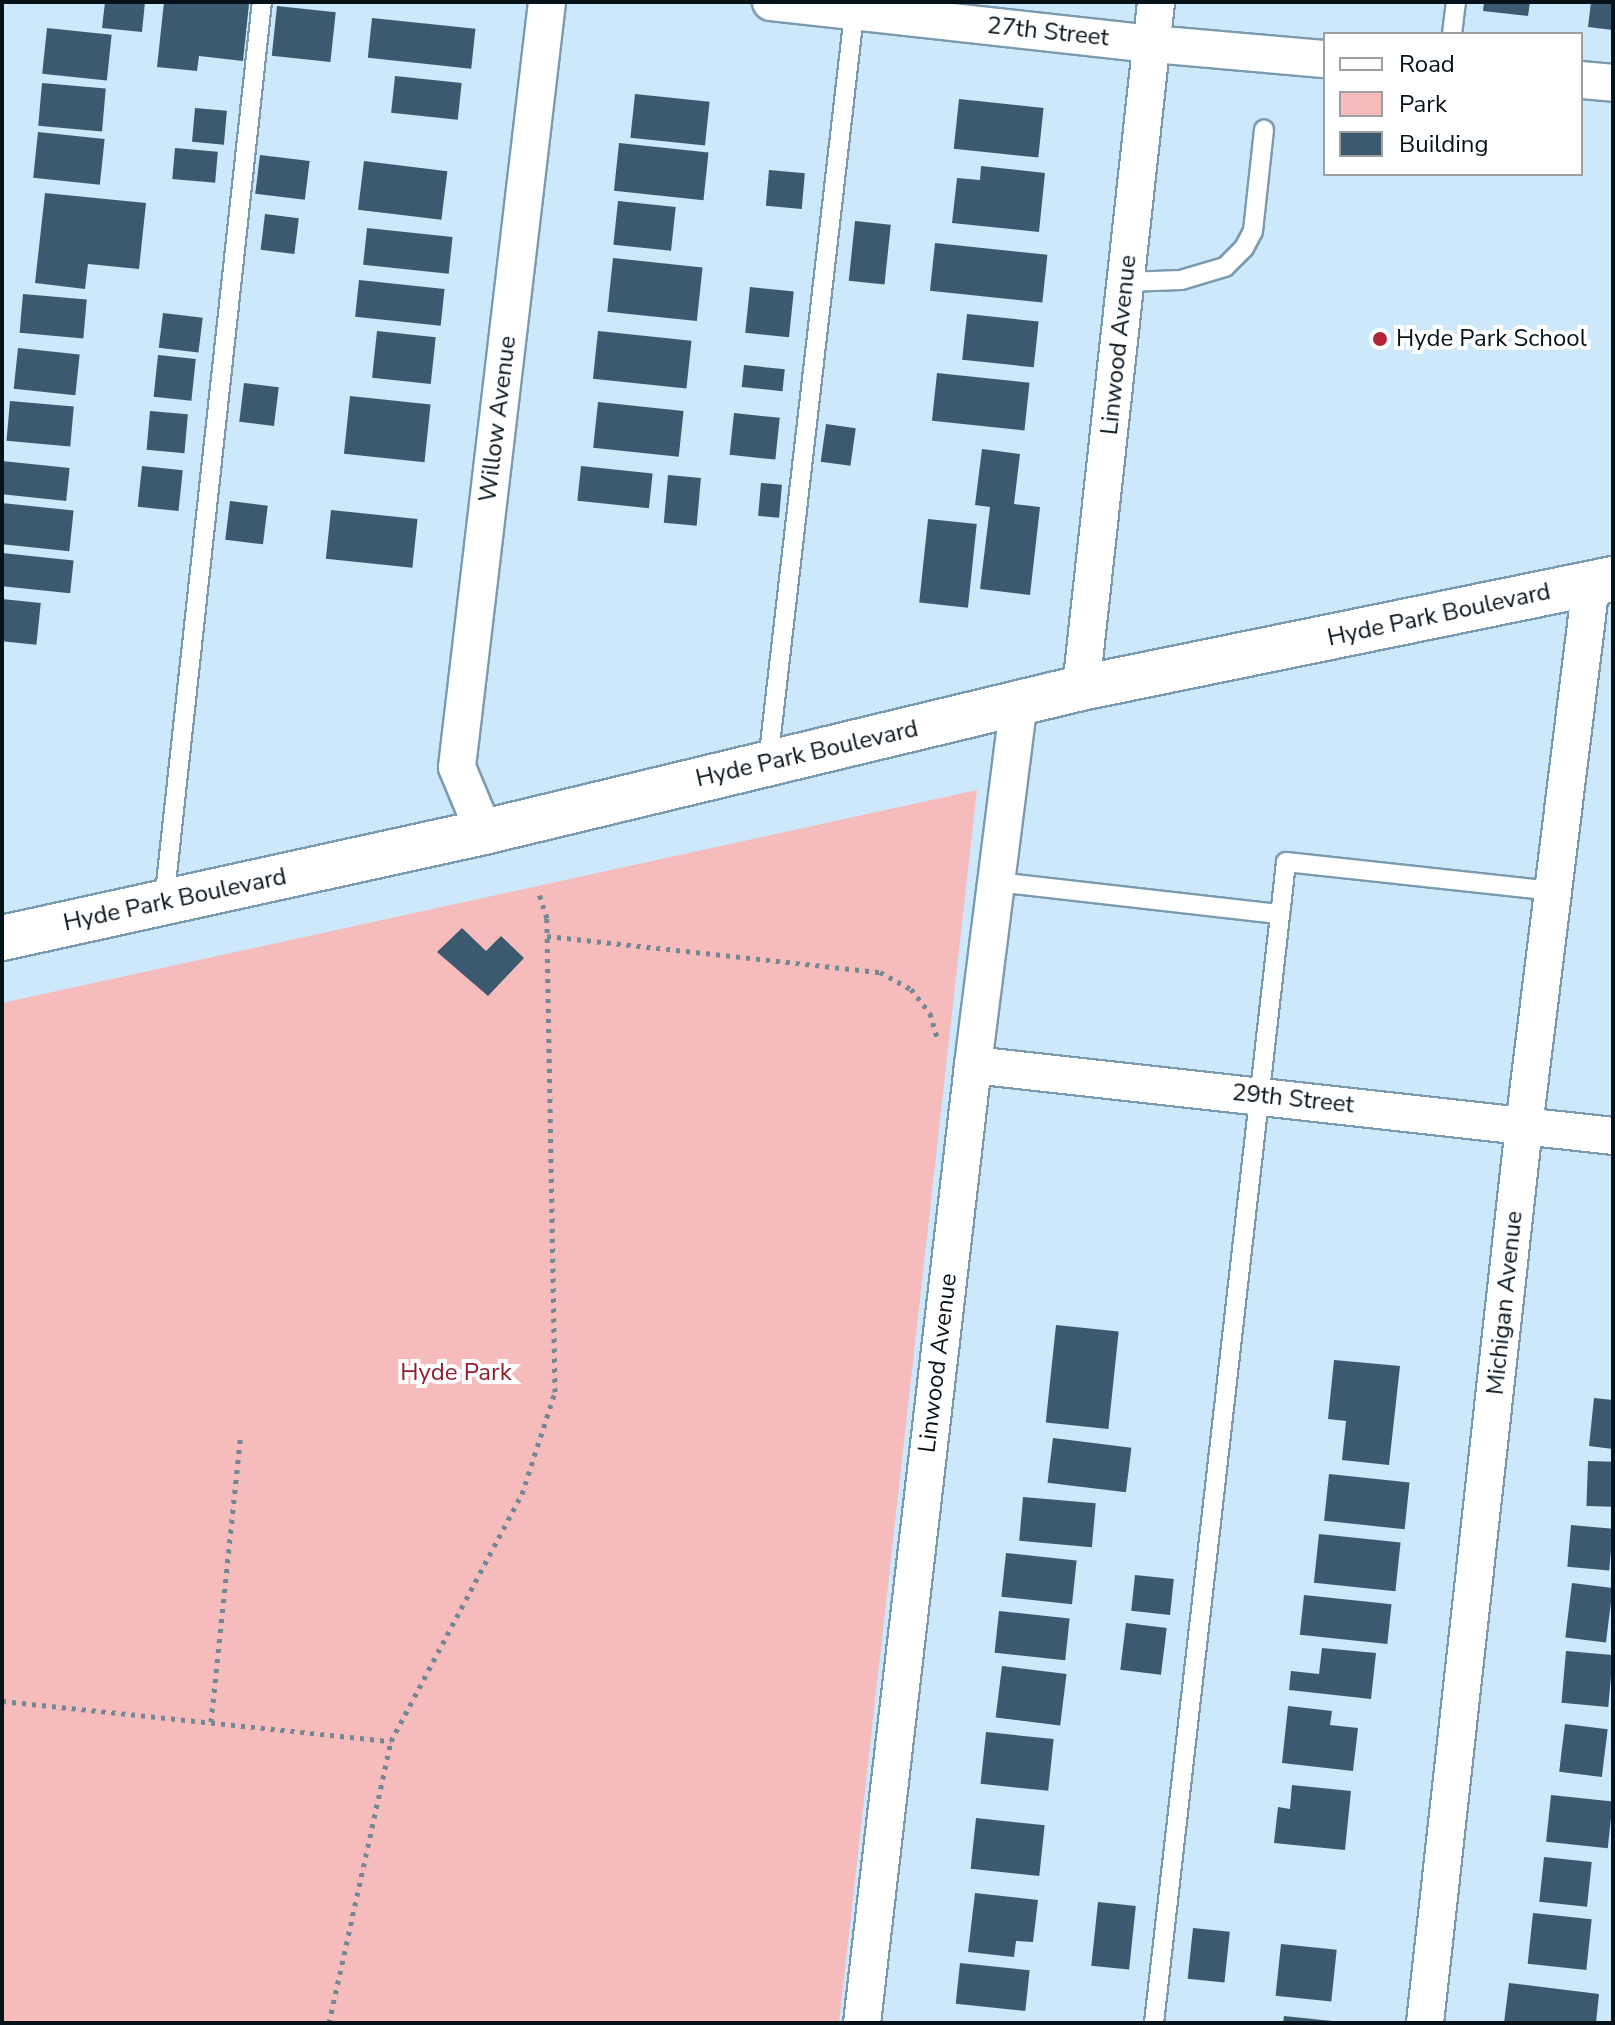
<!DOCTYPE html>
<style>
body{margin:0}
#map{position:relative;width:1615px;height:2025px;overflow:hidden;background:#cde8fb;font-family:"Nunito Sans",sans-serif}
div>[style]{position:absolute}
.green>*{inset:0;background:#f6bcbc}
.building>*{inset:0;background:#3c5a6f;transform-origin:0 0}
.path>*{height:5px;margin-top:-2.5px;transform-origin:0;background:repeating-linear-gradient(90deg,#738795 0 4px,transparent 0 10px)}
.roads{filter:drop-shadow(2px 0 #7a9ab0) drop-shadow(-2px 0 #7a9ab0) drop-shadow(0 2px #7a9ab0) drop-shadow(0 -2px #7a9ab0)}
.lane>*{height:18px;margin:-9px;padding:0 9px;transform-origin:9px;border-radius:9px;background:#fff}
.street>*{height:36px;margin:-18px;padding:0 18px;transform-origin:18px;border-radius:18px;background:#fff}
.secondary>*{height:44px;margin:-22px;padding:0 22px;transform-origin:22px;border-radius:22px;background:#fff}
.dots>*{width:22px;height:22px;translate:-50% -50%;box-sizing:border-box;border:4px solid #fff;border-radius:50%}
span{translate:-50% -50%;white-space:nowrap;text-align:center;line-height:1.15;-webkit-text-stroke:8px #fff;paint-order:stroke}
.street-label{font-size:24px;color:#06121a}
.poi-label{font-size:24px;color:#06121a}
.left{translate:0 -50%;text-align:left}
.park-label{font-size:24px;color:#921d2e}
.frame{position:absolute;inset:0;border:4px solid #06121a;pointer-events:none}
.legend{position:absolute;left:1323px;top:32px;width:260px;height:144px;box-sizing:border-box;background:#fff;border:2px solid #9ba0a3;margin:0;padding:10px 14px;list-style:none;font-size:24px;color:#06121a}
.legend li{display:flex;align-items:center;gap:16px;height:40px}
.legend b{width:40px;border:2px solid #9ba0a3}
</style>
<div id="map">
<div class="green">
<i style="clip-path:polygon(977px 790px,839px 2023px,2px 2023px,2px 1003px)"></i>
</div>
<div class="building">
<i style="clip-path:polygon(105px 2px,145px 2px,142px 32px,102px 28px)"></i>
<i style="clip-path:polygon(164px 2px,249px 4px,243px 61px,199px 56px,197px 71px,157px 67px)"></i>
<i style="clip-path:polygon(1484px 2px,1530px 2px,1528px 16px,1483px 11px)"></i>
<i style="clip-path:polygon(1591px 2px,1613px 2px,1613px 30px,1588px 27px)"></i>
<i style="left:277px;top:6px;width:59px;height:50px;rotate:6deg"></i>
<i style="left:372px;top:18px;width:104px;height:40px;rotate:6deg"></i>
<i style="left:47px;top:28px;width:65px;height:46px;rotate:6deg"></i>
<i style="left:395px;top:76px;width:67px;height:37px;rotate:6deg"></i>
<i style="left:42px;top:83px;width:64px;height:43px;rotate:5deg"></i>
<i style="left:635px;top:94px;width:75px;height:44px;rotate:6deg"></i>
<i style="left:959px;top:99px;width:85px;height:50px;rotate:6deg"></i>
<i style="left:195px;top:108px;width:32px;height:34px;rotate:5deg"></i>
<i style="left:38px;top:132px;width:67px;height:46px;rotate:6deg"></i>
<i style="left:619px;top:143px;width:90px;height:48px;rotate:6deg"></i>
<i style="left:175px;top:148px;width:43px;height:31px;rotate:5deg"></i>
<i style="left:260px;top:155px;width:50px;height:39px;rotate:7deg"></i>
<i style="left:364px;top:161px;width:84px;height:49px;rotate:7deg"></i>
<i style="clip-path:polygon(981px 166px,1045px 173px,1039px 232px,952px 223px,957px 178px,980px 180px)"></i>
<i style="left:769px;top:170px;width:36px;height:36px;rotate:5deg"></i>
<i style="clip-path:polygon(45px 193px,146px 203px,139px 269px,88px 264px,85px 289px,35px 283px)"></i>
<i style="left:618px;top:201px;width:58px;height:44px;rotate:6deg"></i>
<i style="left:265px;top:214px;width:34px;height:36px;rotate:7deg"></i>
<i style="left:855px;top:221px;width:36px;height:60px;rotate:6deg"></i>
<i style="left:367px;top:228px;width:86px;height:37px;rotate:6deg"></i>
<i style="left:935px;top:243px;width:113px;height:48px;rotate:6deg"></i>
<i style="left:613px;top:258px;width:90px;height:54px;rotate:6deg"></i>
<i style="left:359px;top:280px;width:86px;height:37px;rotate:6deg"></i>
<i style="left:750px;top:287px;width:44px;height:46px;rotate:6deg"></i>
<i style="left:23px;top:294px;width:64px;height:39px;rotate:5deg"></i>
<i style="left:163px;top:313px;width:40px;height:35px;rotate:7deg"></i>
<i style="left:967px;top:314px;width:72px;height:46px;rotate:6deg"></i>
<i style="left:377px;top:331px;width:59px;height:47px;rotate:6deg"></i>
<i style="left:598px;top:331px;width:94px;height:48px;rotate:6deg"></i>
<i style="left:18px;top:348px;width:62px;height:41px;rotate:6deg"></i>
<i style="left:158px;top:355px;width:38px;height:42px;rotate:6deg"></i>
<i style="left:744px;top:365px;width:41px;height:22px;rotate:6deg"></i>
<i style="left:937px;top:373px;width:93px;height:48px;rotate:6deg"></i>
<i style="left:244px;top:383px;width:35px;height:39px;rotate:7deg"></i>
<i style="left:350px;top:396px;width:81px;height:58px;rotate:6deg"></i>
<i style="left:10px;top:401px;width:64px;height:40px;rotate:5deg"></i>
<i style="left:598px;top:402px;width:86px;height:46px;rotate:6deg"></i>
<i style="left:150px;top:411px;width:38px;height:39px;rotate:5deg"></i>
<i style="left:734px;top:413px;width:46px;height:42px;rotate:6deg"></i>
<i style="left:826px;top:424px;width:30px;height:38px;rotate:8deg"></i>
<i style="clip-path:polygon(982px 449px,1020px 454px,1014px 504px,1040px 507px,1030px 595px,980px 589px,990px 507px,975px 505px)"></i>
<i style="left:2px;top:461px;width:68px;height:33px;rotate:6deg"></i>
<i style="left:142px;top:466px;width:41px;height:41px;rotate:6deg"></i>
<i style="left:581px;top:466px;width:72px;height:35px;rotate:6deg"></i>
<i style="left:668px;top:475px;width:33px;height:48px;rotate:5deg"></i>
<i style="left:761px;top:483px;width:21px;height:33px;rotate:5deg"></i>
<i style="left:230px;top:501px;width:38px;height:39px;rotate:7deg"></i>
<i style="left:2px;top:503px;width:72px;height:41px;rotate:6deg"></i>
<i style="left:331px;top:510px;width:87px;height:49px;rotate:6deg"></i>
<i style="left:928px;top:519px;width:49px;height:84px;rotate:6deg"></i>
<i style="left:2px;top:553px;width:72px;height:33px;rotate:6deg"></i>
<i style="left:2px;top:599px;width:39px;height:42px;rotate:6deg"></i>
<i style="clip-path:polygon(462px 928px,486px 951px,501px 936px,524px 958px,488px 996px,437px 952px)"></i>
<i style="left:1056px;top:1325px;width:63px;height:98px;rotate:6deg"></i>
<i style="clip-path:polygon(1334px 1360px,1400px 1366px,1389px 1465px,1342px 1460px,1346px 1421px,1328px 1419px)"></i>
<i style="clip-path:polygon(1594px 1398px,1613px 1400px,1613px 1449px,1589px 1446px)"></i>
<i style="left:1053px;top:1438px;width:79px;height:45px;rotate:7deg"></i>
<i style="left:1588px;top:1461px;width:25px;height:45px;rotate:2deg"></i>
<i style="left:1329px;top:1474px;width:81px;height:47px;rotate:6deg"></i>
<i style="left:1023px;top:1497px;width:73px;height:44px;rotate:5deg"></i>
<i style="left:1571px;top:1525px;width:42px;height:42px;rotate:5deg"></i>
<i style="left:1319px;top:1534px;width:82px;height:49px;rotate:6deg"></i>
<i style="left:1006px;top:1553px;width:71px;height:44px;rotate:6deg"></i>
<i style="left:1135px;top:1575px;width:39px;height:36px;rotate:6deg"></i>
<i style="left:1572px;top:1583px;width:41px;height:55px;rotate:7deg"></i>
<i style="left:1304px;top:1595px;width:88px;height:40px;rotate:6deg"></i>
<i style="left:999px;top:1611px;width:71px;height:42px;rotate:6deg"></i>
<i style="left:1126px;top:1623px;width:41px;height:47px;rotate:7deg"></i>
<i style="clip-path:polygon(1322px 1648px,1376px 1653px,1371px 1699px,1289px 1690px,1291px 1671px,1319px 1674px)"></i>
<i style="left:1566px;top:1651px;width:47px;height:52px;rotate:5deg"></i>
<i style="left:1002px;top:1666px;width:65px;height:52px;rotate:7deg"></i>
<i style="clip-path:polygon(1288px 1706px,1332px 1711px,1330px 1725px,1358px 1728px,1353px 1771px,1282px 1763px)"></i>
<i style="left:1565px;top:1724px;width:43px;height:48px;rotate:7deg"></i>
<i style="left:986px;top:1732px;width:68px;height:52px;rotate:6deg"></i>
<i style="clip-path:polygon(1292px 1785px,1351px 1791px,1345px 1850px,1274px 1843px,1278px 1807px,1290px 1809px)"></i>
<i style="left:1551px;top:1795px;width:62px;height:47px;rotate:6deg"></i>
<i style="left:976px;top:1818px;width:69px;height:51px;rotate:6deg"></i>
<i style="left:1544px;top:1857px;width:48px;height:45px;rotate:6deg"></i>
<i style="clip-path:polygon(975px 1893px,1038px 1900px,1033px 1942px,1016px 1941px,1014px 1957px,968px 1952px)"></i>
<i style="left:1098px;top:1902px;width:38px;height:64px;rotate:6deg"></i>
<i style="left:1533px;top:1913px;width:59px;height:51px;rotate:6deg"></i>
<i style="left:1193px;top:1928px;width:37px;height:51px;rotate:6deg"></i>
<i style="left:1281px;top:1944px;width:56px;height:52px;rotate:6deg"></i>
<i style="left:960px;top:1963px;width:70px;height:41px;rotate:6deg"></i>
<i style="clip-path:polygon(1509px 1983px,1599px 1994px,1596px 2023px,1504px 2023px)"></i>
<i style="clip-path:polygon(1284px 2016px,1332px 2021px,1332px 2023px,1283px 2023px)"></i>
</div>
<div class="path">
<i style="left:547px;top:936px;width:335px;rotate:6.2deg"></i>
<i style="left:880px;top:972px;width:35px;rotate:29deg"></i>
<i style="left:911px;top:989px;width:31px;rotate:52deg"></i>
<i style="left:930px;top:1013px;width:26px;rotate:74deg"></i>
<i style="left:2px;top:1701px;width:391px;rotate:5.9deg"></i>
<i style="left:211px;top:1722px;width:284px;rotate:-84.1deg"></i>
<i style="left:329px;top:2023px;width:289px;rotate:-77.6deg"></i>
<i style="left:391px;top:1741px;width:280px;rotate:-62.1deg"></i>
<i style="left:522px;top:1494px;width:107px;rotate:-72.1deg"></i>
<i style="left:555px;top:1392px;width:474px;rotate:-91deg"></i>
<i style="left:547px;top:918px;width:25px;rotate:-108deg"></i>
</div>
<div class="roads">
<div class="lane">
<i style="left:1452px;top:34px;width:32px;rotate:-83deg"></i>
<i style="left:1126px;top:282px;width:55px;rotate:-2.1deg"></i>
<i style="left:1181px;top:280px;width:46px;rotate:-16.5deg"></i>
<i style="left:1225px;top:267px;width:27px;rotate:-45deg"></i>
<i style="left:1244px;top:248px;width:19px;rotate:-62deg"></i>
<i style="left:1253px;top:231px;width:102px;rotate:-83.8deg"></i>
<i style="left:768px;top:762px;width:762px;rotate:-83.44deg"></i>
<i style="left:997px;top:882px;width:285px;rotate:6.5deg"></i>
<i style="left:164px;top:902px;width:905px;rotate:-83.79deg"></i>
<i style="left:1154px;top:2023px;width:1168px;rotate:-83.51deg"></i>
<i style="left:1286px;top:862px;width:268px;rotate:6.2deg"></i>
</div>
<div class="street">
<i style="left:771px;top:2px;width:383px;rotate:6.3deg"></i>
<i style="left:1152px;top:44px;width:174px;rotate:5deg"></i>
<i style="left:1581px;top:80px;width:32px;rotate:5deg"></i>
<i style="left:1081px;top:688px;width:690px;rotate:-83.76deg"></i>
<i style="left:484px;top:832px;width:70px;rotate:-112.6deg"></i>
<i style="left:457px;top:767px;width:770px;rotate:-83.29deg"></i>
<i style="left:973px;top:1065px;width:644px;rotate:6.33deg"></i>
<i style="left:862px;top:2023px;width:964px;rotate:-83.39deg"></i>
<i style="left:973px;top:1065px;width:365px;rotate:-82.8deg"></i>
<i style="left:1425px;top:2023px;width:902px;rotate:-83.7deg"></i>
<i style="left:1524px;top:1126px;width:546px;rotate:-82.95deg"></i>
</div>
<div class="secondary">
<i style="left:2px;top:938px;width:494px;rotate:-12.4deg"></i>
<i style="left:484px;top:832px;width:614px;rotate:-13.56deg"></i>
<i style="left:1081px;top:688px;width:543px;rotate:-11.58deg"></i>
</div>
</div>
<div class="dots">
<i style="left:1380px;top:339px;background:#b52339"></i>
</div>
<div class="street-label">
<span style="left:1048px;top:32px;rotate:6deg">27th Street</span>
<span style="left:1119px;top:345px;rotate:-84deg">Linwood Avenue</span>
<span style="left:498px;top:419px;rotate:-83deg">Willow Avenue</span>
<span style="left:1439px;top:615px;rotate:-12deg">Hyde Park Boulevard</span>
<span style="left:807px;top:754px;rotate:-13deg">Hyde Park Boulevard</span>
<span style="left:175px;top:900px;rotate:-12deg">Hyde Park Boulevard</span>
<span style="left:1293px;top:1099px;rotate:6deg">29th Street</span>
<span style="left:1505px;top:1303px;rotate:-84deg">Michigan Avenue</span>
<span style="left:938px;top:1363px;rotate:-83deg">Linwood Avenue</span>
</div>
<div class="poi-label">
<span class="left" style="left:1396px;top:339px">Hyde Park School</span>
</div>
<div class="park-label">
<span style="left:456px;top:1373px">Hyde Park</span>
</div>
<div class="frame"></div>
<ul class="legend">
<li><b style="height:10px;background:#fff"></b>Road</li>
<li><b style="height:22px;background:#f6bcbc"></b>Park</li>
<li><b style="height:22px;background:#3c5a6f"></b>Building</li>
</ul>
</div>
